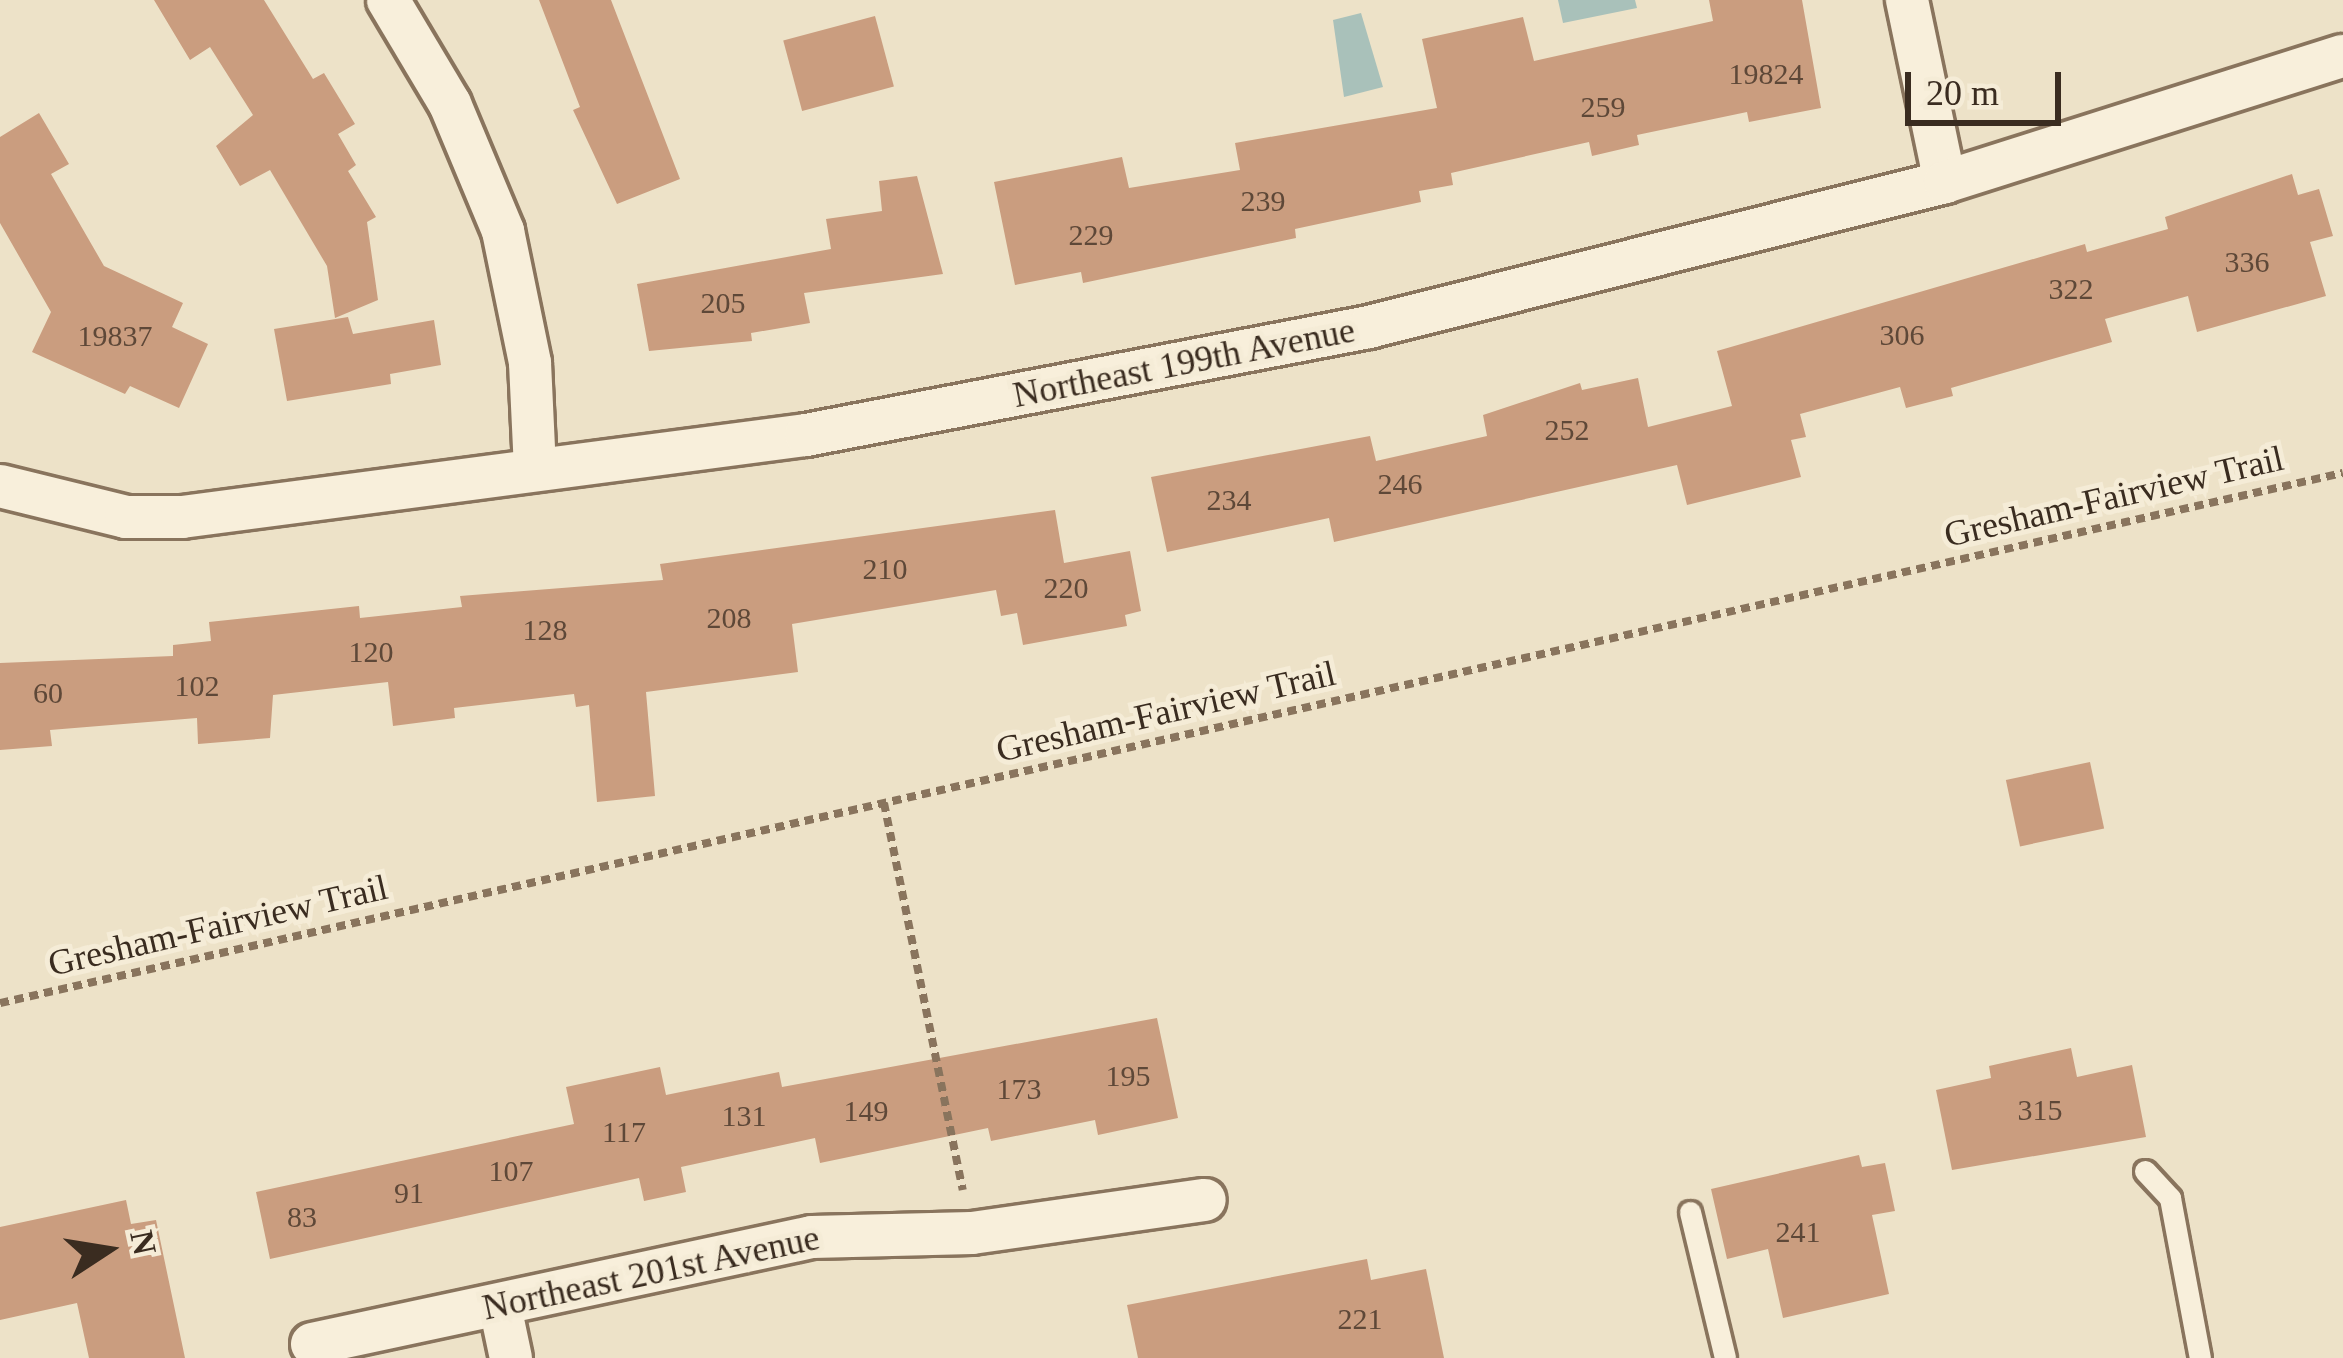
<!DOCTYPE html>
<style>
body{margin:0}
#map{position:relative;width:2343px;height:1358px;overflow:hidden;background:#ede2c8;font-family:Georgia,serif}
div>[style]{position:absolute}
.water>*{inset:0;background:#a9c1ba}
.building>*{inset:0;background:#ca9d7f;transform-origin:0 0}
.path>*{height:8px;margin-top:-4px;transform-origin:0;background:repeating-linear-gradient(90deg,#89745d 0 9px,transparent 0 15px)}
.roads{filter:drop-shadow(3px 0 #89745d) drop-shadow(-3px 0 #89745d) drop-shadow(0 3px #89745d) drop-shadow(0 -3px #89745d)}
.service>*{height:21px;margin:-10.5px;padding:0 10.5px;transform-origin:10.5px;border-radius:10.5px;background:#f8efdb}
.minor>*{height:42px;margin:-21px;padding:0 21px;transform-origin:21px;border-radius:21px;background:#f8efdb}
span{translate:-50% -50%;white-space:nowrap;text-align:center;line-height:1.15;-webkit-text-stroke:10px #f5ecd7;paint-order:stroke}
.number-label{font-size:30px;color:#5e4838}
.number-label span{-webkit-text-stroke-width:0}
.street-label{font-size:36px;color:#3a2c20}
.north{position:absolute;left:48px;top:1190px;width:120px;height:120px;-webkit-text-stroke:9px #f5ecd7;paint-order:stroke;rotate:78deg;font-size:33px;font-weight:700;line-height:48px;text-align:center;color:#3a2c20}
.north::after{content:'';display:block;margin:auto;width:42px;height:54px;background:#3a2c20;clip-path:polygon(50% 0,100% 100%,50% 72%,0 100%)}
.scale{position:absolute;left:1905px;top:72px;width:156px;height:54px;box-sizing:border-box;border:6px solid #3a2c20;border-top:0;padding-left:15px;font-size:36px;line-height:42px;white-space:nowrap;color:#3a2c20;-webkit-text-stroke:9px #f5ecd7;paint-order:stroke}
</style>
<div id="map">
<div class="water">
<i style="clip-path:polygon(1558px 0,1635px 0,1637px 8px,1563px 23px)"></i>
<i style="clip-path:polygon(1361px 13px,1383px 87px,1344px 97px,1333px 20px)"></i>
</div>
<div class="building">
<i style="clip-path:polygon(154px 0,264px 0,313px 79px,324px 73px,355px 124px,338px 134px,356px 165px,348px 171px,376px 217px,367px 222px,378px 300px,335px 318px,327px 266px,270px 170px,240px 186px,216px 146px,253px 115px,210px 47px,190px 60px)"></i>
<i style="clip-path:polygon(539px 0,611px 0,680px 179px,617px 204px,573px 110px,580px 107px)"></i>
<i style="clip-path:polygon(1709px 0,1802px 0,1821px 108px,1749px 122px,1747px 112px,1637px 135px,1639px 145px,1592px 156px,1589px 142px,1451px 173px,1453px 185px,1419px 191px,1421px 202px,1295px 229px,1296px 238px,1083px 283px,1081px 272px,1015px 285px,994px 182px,1122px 157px,1129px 188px,1240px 170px,1235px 143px,1437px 108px,1422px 39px,1523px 17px,1534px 61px,1713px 21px)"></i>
<i style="left:875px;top:16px;width:73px;height:95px;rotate:75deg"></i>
<i style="clip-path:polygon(39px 113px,69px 164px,51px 174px,104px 266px,183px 303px,172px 327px,208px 344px,179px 408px,130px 386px,125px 394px,32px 352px,51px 312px,0 223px,0 137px)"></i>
<i style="clip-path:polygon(2292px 174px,2298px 195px,2319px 189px,2333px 236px,2310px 242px,2326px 296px,2197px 332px,2188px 296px,2105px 319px,2112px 342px,1951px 388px,1953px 396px,1906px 408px,1900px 387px,1800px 414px,1806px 437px,1791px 440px,1801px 477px,1687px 505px,1677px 465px,1334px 542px,1329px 518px,1167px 552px,1151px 477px,1370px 436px,1376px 461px,1487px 436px,1483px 415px,1580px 383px,1582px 390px,1638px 378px,1648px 427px,1732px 406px,1717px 351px,2085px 244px,2087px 252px,2168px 229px,2165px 217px)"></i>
<i style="clip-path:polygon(917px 176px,943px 274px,804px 293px,810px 323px,751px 333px,752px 341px,649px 351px,637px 284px,831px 249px,826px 219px,882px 211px,879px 181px)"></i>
<i style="clip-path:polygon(348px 317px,353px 334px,434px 320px,441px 365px,390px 374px,391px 384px,287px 401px,274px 329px)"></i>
<i style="clip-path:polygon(1055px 510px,1064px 563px,1130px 551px,1141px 611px,1125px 615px,1127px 626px,1023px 645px,1017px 613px,1001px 616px,996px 590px,792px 624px,798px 672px,646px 692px,655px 796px,597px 802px,589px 705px,576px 707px,574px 694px,454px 708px,455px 718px,393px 726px,388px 682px,273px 695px,270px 738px,198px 744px,197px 718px,50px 730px,52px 746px,0 750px,0 663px,173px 656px,173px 645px,211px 641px,209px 622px,359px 606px,360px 618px,462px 607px,460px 596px,663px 580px,660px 564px)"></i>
<i style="left:2090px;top:762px;width:68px;height:86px;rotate:78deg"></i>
<i style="clip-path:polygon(1157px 1018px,1178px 1118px,1098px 1135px,1095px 1120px,991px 1141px,988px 1128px,820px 1163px,815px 1138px,681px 1167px,686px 1192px,644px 1201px,639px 1178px,270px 1259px,256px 1192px,574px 1124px,566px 1087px,660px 1067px,666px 1095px,779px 1072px,782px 1087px)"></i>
<i style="clip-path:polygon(2071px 1048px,2077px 1077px,2132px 1065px,2146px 1137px,1952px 1170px,1936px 1090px,1991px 1078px,1989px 1066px)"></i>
<i style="clip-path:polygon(1859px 1155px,1862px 1167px,1885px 1163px,1895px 1211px,1872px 1215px,1889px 1294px,1783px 1318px,1768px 1249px,1727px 1259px,1711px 1189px)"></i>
<i style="clip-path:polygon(126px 1200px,131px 1224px,156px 1220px,185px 1358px,89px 1358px,77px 1303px,0 1320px,0 1227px)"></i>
<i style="clip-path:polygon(1367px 1259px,1371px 1280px,1426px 1269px,1444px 1358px,1138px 1358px,1127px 1305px)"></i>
</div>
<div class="path">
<i style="left:884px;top:803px;width:395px;rotate:78.5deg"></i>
<i style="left:0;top:1003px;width:2402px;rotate:-12.75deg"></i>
</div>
<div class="roads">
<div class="service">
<i style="left:2145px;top:1171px;width:37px;rotate:47deg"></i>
<i style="left:2170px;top:1198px;width:163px;rotate:79.4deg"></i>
<i style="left:1690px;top:1212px;width:150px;rotate:76.5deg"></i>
</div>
<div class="minor">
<i style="left:388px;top:0;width:121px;rotate:59.2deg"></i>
<i style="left:450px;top:104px;width:138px;rotate:67.3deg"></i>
<i style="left:503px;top:231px;width:135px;rotate:78.4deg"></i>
<i style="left:530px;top:363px;width:106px;rotate:87.3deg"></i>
<i style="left:1907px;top:0;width:186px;rotate:78.2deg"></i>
<i style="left:0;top:486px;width:130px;rotate:13.8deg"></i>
<i style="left:126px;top:517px;width:56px"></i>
<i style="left:182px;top:517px;width:629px;rotate:-7.49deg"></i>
<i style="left:806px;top:435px;width:573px;rotate:-10.86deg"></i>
<i style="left:1369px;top:327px;width:594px;rotate:-14.13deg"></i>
<i style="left:1945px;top:182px;width:417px;rotate:-17.6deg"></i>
<i style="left:500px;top:1306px;width:53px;rotate:78.1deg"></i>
<i style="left:312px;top:1344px;width:511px;rotate:-12.08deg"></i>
<i style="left:812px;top:1237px;width:160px;rotate:-1.4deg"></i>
<i style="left:972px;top:1233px;width:235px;rotate:-8.1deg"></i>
</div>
</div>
<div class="number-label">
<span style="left:1766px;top:74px">19824</span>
<span style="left:1603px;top:107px">259</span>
<span style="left:1263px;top:201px">239</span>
<span style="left:1091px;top:235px">229</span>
<span style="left:2247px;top:262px">336</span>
<span style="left:2071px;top:289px">322</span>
<span style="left:723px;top:303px">205</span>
<span style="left:1902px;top:335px">306</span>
<span style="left:115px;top:336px">19837</span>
<span style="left:1567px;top:430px">252</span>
<span style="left:1400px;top:484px">246</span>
<span style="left:1229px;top:500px">234</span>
<span style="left:885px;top:569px">210</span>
<span style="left:1066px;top:588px">220</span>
<span style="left:729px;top:618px">208</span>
<span style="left:545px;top:630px">128</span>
<span style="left:371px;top:652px">120</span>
<span style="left:197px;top:686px">102</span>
<span style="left:48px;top:693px">60</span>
<span style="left:1128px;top:1076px">195</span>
<span style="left:1019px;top:1089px">173</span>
<span style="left:2040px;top:1110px">315</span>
<span style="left:866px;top:1111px">149</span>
<span style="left:744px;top:1116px">131</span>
<span style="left:624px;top:1132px">117</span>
<span style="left:511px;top:1171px">107</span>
<span style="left:409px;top:1193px">91</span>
<span style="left:302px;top:1217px">83</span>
<span style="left:1798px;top:1232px">241</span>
<span style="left:1360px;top:1319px">221</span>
</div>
<div class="street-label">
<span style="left:1184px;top:363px;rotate:-11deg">Northeast 199th Avenue</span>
<span style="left:2114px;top:497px;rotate:-13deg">Gresham-Fairview Trail</span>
<span style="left:1166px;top:712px;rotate:-13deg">Gresham-Fairview Trail</span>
<span style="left:218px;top:926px;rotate:-13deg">Gresham-Fairview Trail</span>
<span style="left:651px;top:1273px;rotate:-12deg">Northeast 201st Avenue</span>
</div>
<div class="north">N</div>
<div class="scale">20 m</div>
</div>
